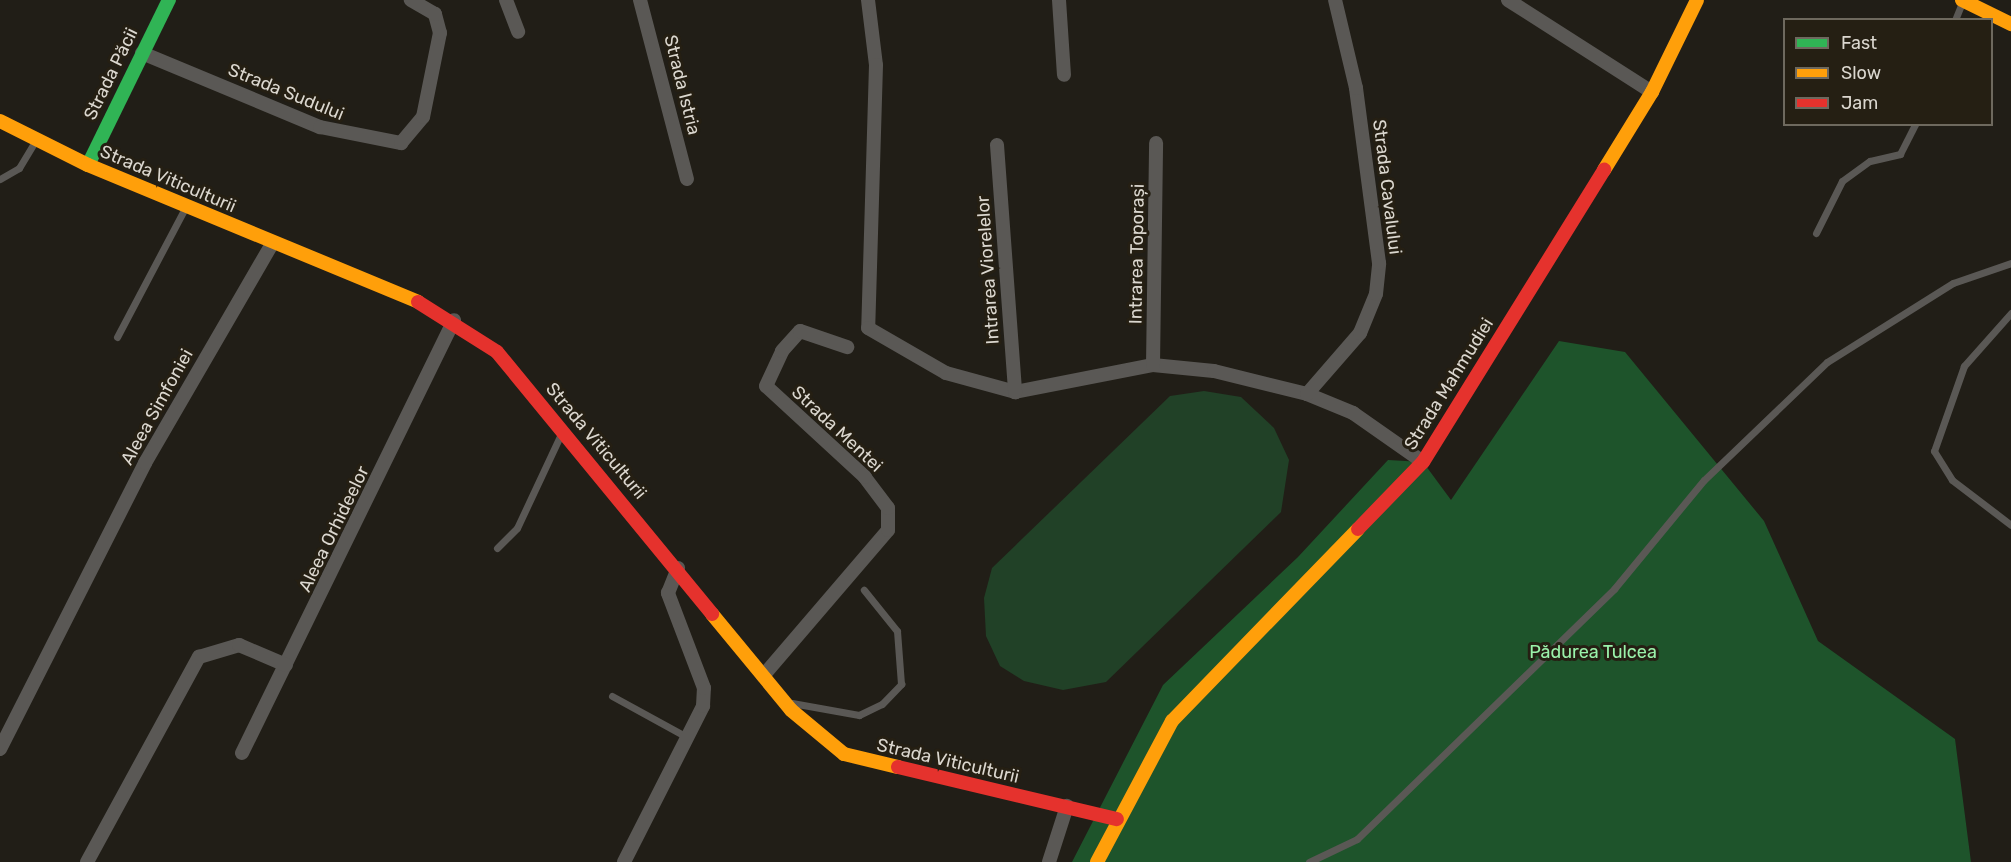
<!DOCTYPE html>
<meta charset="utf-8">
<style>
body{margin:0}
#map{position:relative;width:2011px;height:862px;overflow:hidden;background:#211e17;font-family:Rubik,sans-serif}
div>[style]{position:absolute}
.green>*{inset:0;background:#214127}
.forest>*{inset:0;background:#1e542b}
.lane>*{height:7px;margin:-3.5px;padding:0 3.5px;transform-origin:3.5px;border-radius:3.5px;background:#5a5855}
.street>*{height:14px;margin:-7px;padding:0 7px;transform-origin:7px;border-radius:7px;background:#5a5855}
.fast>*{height:14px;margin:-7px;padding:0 7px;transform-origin:7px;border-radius:7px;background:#30b455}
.slow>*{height:14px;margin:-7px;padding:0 7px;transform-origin:7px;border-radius:7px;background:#ff9f0a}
.jam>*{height:14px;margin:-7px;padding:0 7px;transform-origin:7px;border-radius:7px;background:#e5322d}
span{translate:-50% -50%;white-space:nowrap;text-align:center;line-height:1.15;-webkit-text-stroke:6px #251f13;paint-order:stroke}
.street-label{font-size:18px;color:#dbd7cf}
.park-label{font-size:18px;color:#9af2aa}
.legend{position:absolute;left:1783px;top:18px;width:210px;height:108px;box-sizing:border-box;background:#251f13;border:2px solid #6e695e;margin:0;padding:8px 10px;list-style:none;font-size:18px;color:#dbd7cf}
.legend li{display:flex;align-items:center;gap:12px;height:30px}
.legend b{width:30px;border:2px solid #6e695e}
</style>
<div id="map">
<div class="green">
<i style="clip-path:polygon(1204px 391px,1241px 397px,1274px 428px,1289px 460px,1281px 512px,1106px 682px,1063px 690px,1024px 681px,1000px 666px,986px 636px,984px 598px,992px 568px,1170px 396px)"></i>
</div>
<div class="forest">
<i style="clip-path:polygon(1559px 341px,1625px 352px,1764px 521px,1818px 641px,1955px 739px,1971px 862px,1072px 862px,1163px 685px,1298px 557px,1388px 460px,1423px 462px,1451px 500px)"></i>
</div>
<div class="lane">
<i style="left:1955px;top:20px;width:18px;rotate:-68deg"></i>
<i style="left:0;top:179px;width:22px;rotate:-30deg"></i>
<i style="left:19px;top:168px;width:31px;rotate:-59deg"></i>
<i style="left:1816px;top:233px;width:58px;rotate:-63.4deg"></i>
<i style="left:1842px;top:181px;width:34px;rotate:-36deg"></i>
<i style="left:1870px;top:161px;width:31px;rotate:-13deg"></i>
<i style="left:1900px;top:154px;width:34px;rotate:-63deg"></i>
<i style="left:2011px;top:313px;width:71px;rotate:131.6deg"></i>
<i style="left:1964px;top:366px;width:90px;rotate:109.4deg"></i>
<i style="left:1934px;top:451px;width:34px;rotate:58deg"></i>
<i style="left:1952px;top:480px;width:74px;rotate:37.3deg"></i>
<i style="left:117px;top:337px;width:148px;rotate:-62.2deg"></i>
<i style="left:497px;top:548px;width:28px;rotate:-45deg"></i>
<i style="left:517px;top:528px;width:104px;rotate:-64.9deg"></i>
<i style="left:612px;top:696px;width:85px;rotate:28.7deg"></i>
<i style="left:792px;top:703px;width:68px;rotate:10.2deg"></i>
<i style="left:859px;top:715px;width:25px;rotate:-26deg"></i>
<i style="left:882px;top:704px;width:28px;rotate:-46deg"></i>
<i style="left:901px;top:684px;width:53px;rotate:-94.3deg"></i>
<i style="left:897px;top:631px;width:53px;rotate:-128.8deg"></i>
<i style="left:1309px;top:862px;width:53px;rotate:-25.6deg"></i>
<i style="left:1357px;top:839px;width:359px;rotate:-44.2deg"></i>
<i style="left:1614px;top:589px;width:141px;rotate:-50.5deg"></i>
<i style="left:1704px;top:480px;width:170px;rotate:-43.8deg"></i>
<i style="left:1827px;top:362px;width:149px;rotate:-32.1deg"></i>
<i style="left:1953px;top:283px;width:61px;rotate:-19deg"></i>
</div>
<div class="street">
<i style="left:506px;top:0;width:34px;rotate:69deg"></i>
<i style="left:640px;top:0;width:185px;rotate:75.3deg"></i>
<i style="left:868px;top:0;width:65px;rotate:83deg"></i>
<i style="left:876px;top:65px;width:263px;rotate:91.7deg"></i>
<i style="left:868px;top:328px;width:90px;rotate:30deg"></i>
<i style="left:946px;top:373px;width:72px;rotate:15.4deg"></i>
<i style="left:1015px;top:392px;width:141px;rotate:-11.1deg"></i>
<i style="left:1153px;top:365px;width:61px;rotate:5.6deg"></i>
<i style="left:1214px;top:371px;width:96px;rotate:13.9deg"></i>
<i style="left:1307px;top:394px;width:50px;rotate:22.4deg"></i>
<i style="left:1353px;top:413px;width:85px;rotate:35deg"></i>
<i style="left:1059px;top:0;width:75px;rotate:86.2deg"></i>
<i style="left:1508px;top:0;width:171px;rotate:32.6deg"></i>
<i style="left:142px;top:53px;width:193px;rotate:22.6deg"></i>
<i style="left:320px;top:127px;width:83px;rotate:11.2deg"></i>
<i style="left:401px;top:143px;width:34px;rotate:-50deg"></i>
<i style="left:423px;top:117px;width:86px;rotate:-78.6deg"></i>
<i style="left:440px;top:33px;width:20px;rotate:-105deg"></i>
<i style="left:435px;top:14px;width:28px;rotate:-150deg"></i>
<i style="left:997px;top:145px;width:248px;rotate:85.8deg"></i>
<i style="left:1153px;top:365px;width:222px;rotate:-89.2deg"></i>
<i style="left:1307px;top:394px;width:81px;rotate:-49deg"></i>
<i style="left:1360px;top:333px;width:42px;rotate:-67.7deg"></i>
<i style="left:1376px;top:294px;width:31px;rotate:-84deg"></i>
<i style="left:1379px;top:263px;width:177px;rotate:-97.5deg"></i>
<i style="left:1356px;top:88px;width:90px;rotate:-103.4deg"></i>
<i style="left:763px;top:676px;width:192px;rotate:-49.4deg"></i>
<i style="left:888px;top:530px;width:22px;rotate:-90deg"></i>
<i style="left:888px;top:508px;width:39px;rotate:-127deg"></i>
<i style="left:865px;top:477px;width:134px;rotate:-137.4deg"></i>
<i style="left:766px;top:386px;width:38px;rotate:-65deg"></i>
<i style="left:782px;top:351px;width:27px;rotate:-48deg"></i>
<i style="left:800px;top:331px;width:50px;rotate:18.8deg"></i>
<i style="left:0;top:749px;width:321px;rotate:-63.1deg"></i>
<i style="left:145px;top:463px;width:255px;rotate:-59.9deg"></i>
<i style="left:242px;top:753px;width:482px;rotate:-63.9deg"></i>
<i style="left:87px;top:862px;width:234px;rotate:-61.4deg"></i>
<i style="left:199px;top:657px;width:42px;rotate:-16.7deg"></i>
<i style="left:239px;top:645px;width:51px;rotate:23.1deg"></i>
<i style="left:624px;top:862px;width:175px;rotate:-63.1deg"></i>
<i style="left:703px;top:706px;width:18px;rotate:-87deg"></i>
<i style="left:704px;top:688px;width:102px;rotate:-110.8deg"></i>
<i style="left:668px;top:593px;width:27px;rotate:-68deg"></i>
<i style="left:1049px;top:862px;width:59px;rotate:-72.2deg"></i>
</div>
<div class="fast">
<i style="left:88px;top:165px;width:184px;rotate:-63.9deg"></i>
</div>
<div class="slow">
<i style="left:1962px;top:0;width:55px;rotate:26.1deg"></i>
<i style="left:0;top:121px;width:98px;rotate:26.6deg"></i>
<i style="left:88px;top:165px;width:357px;rotate:22.5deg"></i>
<i style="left:1604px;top:170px;width:92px;rotate:-58.4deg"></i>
<i style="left:1652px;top:92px;width:102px;rotate:-63.9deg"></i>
<i style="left:712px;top:614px;width:124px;rotate:50.5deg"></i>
<i style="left:791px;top:710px;width:69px;rotate:39.7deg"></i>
<i style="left:844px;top:754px;width:56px;rotate:13.5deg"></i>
<i style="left:1097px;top:862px;width:160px;rotate:-62deg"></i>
<i style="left:1172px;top:721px;width:267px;rotate:-45.9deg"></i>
</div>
<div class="jam">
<i style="left:418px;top:302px;width:93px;rotate:32.3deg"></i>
<i style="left:497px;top:352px;width:339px;rotate:50.6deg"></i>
<i style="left:1358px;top:529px;width:93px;rotate:-45.9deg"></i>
<i style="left:1423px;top:462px;width:344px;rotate:-58.2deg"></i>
<i style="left:898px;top:767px;width:225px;rotate:13.4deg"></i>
</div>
<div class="street-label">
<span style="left:111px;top:74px;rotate:-64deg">Strada Păcii</span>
<span style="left:682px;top:85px;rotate:76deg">Strada Istria</span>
<span style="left:286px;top:92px;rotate:22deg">Strada Sudului</span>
<span style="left:168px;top:179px;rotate:23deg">Strada Viticulturii</span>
<span style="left:1387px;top:187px;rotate:83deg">Strada Cavalului</span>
<span style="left:1137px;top:254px;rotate:-89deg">Intrarea Toporași</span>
<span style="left:988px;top:270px;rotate:-94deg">Intrarea Viorelelor</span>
<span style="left:1449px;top:384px;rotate:-58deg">Strada Mahmudiei</span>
<span style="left:157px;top:407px;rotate:-61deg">Aleea Simfoniei</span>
<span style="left:837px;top:429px;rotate:43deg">Strada Mentei</span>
<span style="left:596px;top:441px;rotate:50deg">Strada Viticulturii</span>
<span style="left:334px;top:529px;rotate:-64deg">Aleea Orhideelor</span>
<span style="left:948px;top:761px;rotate:13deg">Strada Viticulturii</span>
</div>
<div class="park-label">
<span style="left:1593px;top:652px">Pădurea Tulcea</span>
</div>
<ul class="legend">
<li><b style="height:8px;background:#30b455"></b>Fast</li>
<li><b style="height:8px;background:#ff9f0a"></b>Slow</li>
<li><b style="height:8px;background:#e5322d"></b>Jam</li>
</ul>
</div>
